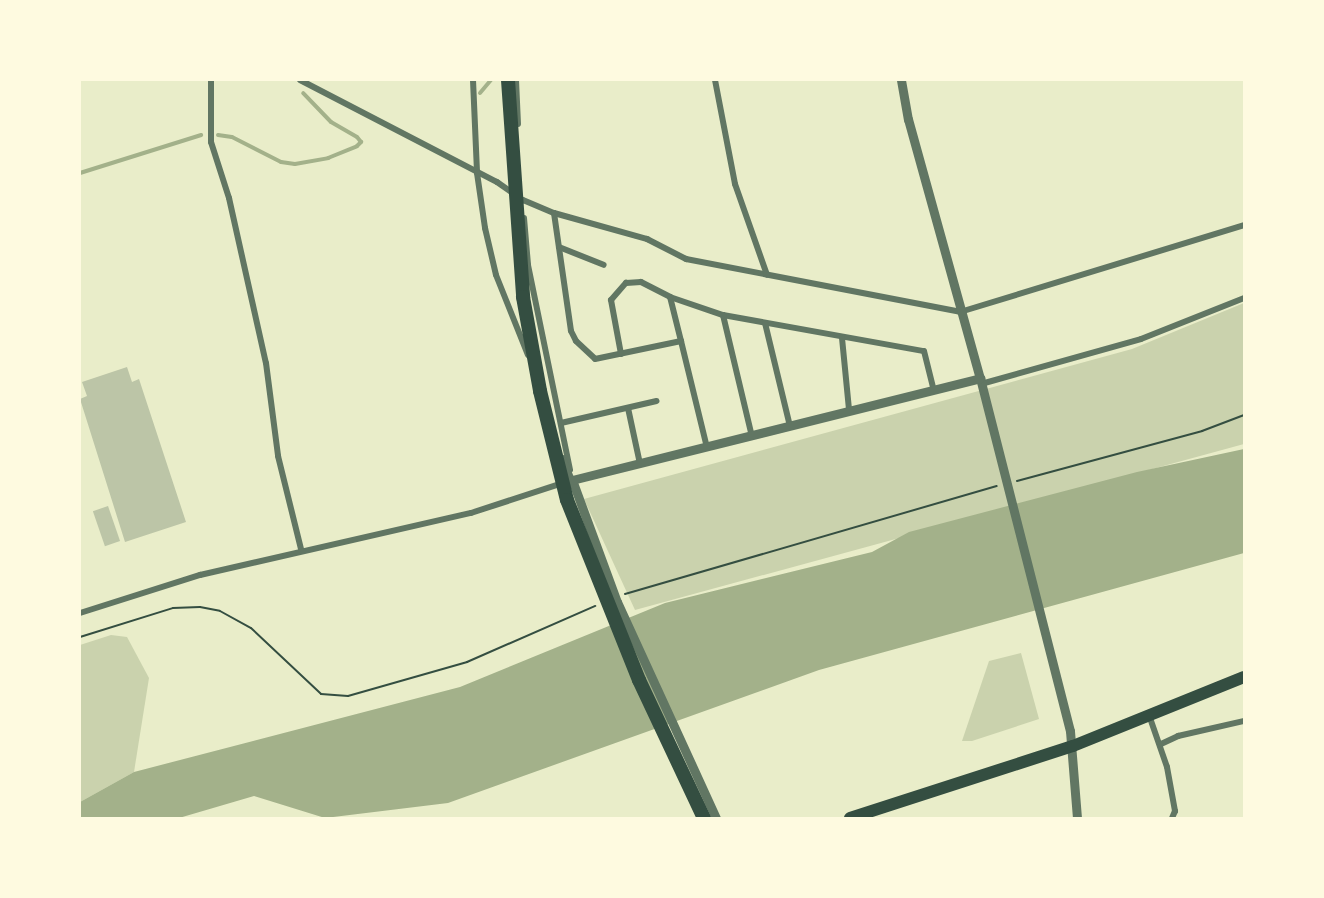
<!DOCTYPE html>
<style>
body{margin:0}
#map{position:relative;width:1324px;height:898px;overflow:hidden;background:#e9edc9;font-family:"Source Sans 3",sans-serif}
div>[style]{position:absolute}
.green>*{inset:0;background:#cad2ad}
.water>*{inset:0;background:#a3b18a}
.stream>*{height:4px;margin:-2px;padding:0 2px;transform-origin:2px;border-radius:2px;background:#a3b18a}
.building>*{inset:0;background:#bcc5a7;transform-origin:0 0}
.path>*{height:2px;margin:-1px;padding:0 1px;transform-origin:1px;border-radius:1px;background:#344e41}
.minor>*{height:6px;margin:-3px;padding:0 3px;transform-origin:3px;border-radius:3px;background:#617663}
.tertiary>*{height:9px;margin:-4.5px;padding:0 4.5px;transform-origin:4.5px;border-radius:4.5px;background:#617663}
.primary>*{height:12px;margin:-6px;padding:0 6px;transform-origin:6px;border-radius:6px;background:#344e41}
.motorway>*{height:14px;margin:-7px;padding:0 7px;transform-origin:7px;border-radius:7px;background:#344e41}
span{translate:-50% -50%;white-space:nowrap;text-align:center;line-height:1.15;-webkit-text-stroke:6px #fefae0;paint-order:stroke}
.frame{position:absolute;inset:0;border:81px solid #fefae0;pointer-events:none}
</style>
<div id="map">
<div class="green">
<i style="clip-path:polygon(1244px 303px,1244px 444px,635px 610px,584px 499px,1132px 349px)"></i>
<i style="clip-path:polygon(111px 635px,127px 637px,149px 678px,134px 772px,80px 802px,80px 645px)"></i>
<i style="clip-path:polygon(1021px 653px,1039px 719px,972px 741px,962px 741px,989px 661px)"></i>
</div>
<div class="water">
<i style="clip-path:polygon(1244px 449px,1244px 553px,819px 670px,448px 803px,325px 818px,254px 796px,179px 818px,80px 818px,80px 802px,134px 772px,460px 687px,665px 603px,872px 552px,909px 532px,1137px 472px)"></i>
</div>
<div class="stream">
<i style="left:480px;top:93px;width:17px;rotate:-50deg"></i>
<i style="left:218px;top:135px;width:14px;rotate:8deg"></i>
<i style="left:232px;top:137px;width:55px;rotate:27deg"></i>
<i style="left:281px;top:162px;width:14px;rotate:8deg"></i>
<i style="left:295px;top:164px;width:34px;rotate:-10deg"></i>
<i style="left:328px;top:158px;width:31px;rotate:-22deg"></i>
<i style="left:357px;top:146px;width:6px;rotate:-45deg"></i>
<i style="left:361px;top:142px;width:6px;rotate:-129deg"></i>
<i style="left:357px;top:137px;width:30px;rotate:-150deg"></i>
<i style="left:331px;top:122px;width:40px;rotate:-134deg"></i>
<i style="left:80px;top:173px;width:127px;rotate:-17.4deg"></i>
</div>
<div class="building">
<i style="clip-path:polygon(127px 367px,132px 382px,139px 379px,186px 522px,125px 542px,80px 399px,87px 396px,82px 382px)"></i>
<i style="left:108px;top:506px;width:37px;height:16px;rotate:71deg"></i>
</div>
<div class="path">
<i style="left:1017px;top:481px;width:192px;rotate:-15.1deg"></i>
<i style="left:1202px;top:431px;width:45px;rotate:-20.9deg"></i>
<i style="left:625px;top:594px;width:387px;rotate:-16.2deg"></i>
<i style="left:80px;top:637px;width:97px;rotate:-17.3deg"></i>
<i style="left:173px;top:608px;width:27px;rotate:-2deg"></i>
<i style="left:200px;top:607px;width:20px;rotate:11deg"></i>
<i style="left:220px;top:611px;width:35px;rotate:29deg"></i>
<i style="left:251px;top:628px;width:96px;rotate:43.3deg"></i>
<i style="left:321px;top:694px;width:27px;rotate:4deg"></i>
<i style="left:348px;top:696px;width:124px;rotate:-15.9deg"></i>
<i style="left:467px;top:662px;width:140px;rotate:-23.6deg"></i>
</div>
<div class="minor">
<i style="left:211px;top:80px;width:62px;rotate:90deg"></i>
<i style="left:211px;top:142px;width:59px;rotate:72.2deg"></i>
<i style="left:229px;top:198px;width:169px;rotate:77.4deg"></i>
<i style="left:266px;top:363px;width:94px;rotate:82.6deg"></i>
<i style="left:278px;top:456px;width:96px;rotate:76.1deg"></i>
<i style="left:300px;top:80px;width:222px;rotate:27.4deg"></i>
<i style="left:497px;top:182px;width:32px;rotate:35deg"></i>
<i style="left:523px;top:200px;width:34px;rotate:23deg"></i>
<i style="left:554px;top:213px;width:97px;rotate:15.6deg"></i>
<i style="left:647px;top:239px;width:44px;rotate:27.1deg"></i>
<i style="left:686px;top:259px;width:279px;rotate:10.9deg"></i>
<i style="left:960px;top:312px;width:297px;rotate:-17deg"></i>
<i style="left:473px;top:80px;width:93px;rotate:87.5deg"></i>
<i style="left:477px;top:173px;width:56px;rotate:81.7deg"></i>
<i style="left:485px;top:228px;width:48px;rotate:76.8deg"></i>
<i style="left:496px;top:275px;width:86px;rotate:68.2deg"></i>
<i style="left:516px;top:80px;width:44px;rotate:87.4deg"></i>
<i style="left:715px;top:80px;width:106px;rotate:79.1deg"></i>
<i style="left:735px;top:184px;width:96px;rotate:70.6deg"></i>
<i style="left:554px;top:213px;width:119px;rotate:81.8deg"></i>
<i style="left:571px;top:331px;width:11px;rotate:63deg"></i>
<i style="left:576px;top:341px;width:26px;rotate:43deg"></i>
<i style="left:595px;top:359px;width:88px;rotate:-11.8deg"></i>
<i style="left:681px;top:341px;width:45px;rotate:-104deg"></i>
<i style="left:670px;top:297px;width:56px;rotate:18.8deg"></i>
<i style="left:723px;top:315px;width:204px;rotate:10.2deg"></i>
<i style="left:924px;top:351px;width:37px;rotate:76deg"></i>
<i style="left:524px;top:218px;width:47px;rotate:85.1deg"></i>
<i style="left:528px;top:265px;width:209px;rotate:78.4deg"></i>
<i style="left:559px;top:247px;width:48px;rotate:21.8deg"></i>
<i style="left:723px;top:315px;width:125px;rotate:76.6deg"></i>
<i style="left:765px;top:323px;width:106px;rotate:76.4deg"></i>
<i style="left:842px;top:338px;width:72px;rotate:84.4deg"></i>
<i style="left:681px;top:341px;width:110px;rotate:76.3deg"></i>
<i style="left:621px;top:354px;width:55px;rotate:-100.5deg"></i>
<i style="left:611px;top:300px;width:23px;rotate:-49deg"></i>
<i style="left:626px;top:283px;width:15px;rotate:-4deg"></i>
<i style="left:641px;top:282px;width:33px;rotate:27deg"></i>
<i style="left:981px;top:384px;width:166px;rotate:-15.7deg"></i>
<i style="left:1141px;top:339px;width:111px;rotate:-21.7deg"></i>
<i style="left:628px;top:408px;width:57px;rotate:77.9deg"></i>
<i style="left:561px;top:423px;width:98px;rotate:-13deg"></i>
<i style="left:563px;top:458px;width:24px;rotate:68deg"></i>
<i style="left:80px;top:613px;width:126px;rotate:-17.6deg"></i>
<i style="left:200px;top:575px;width:278px;rotate:-12.9deg"></i>
<i style="left:471px;top:513px;width:97px;rotate:-18.1deg"></i>
<i style="left:1149px;top:715px;width:55px;rotate:70.9deg"></i>
<i style="left:1167px;top:767px;width:45px;rotate:79.7deg"></i>
<i style="left:1175px;top:811px;width:8px;rotate:113deg"></i>
<i style="left:1161px;top:744px;width:19px;rotate:-25deg"></i>
<i style="left:1178px;top:736px;width:68px;rotate:-12.8deg"></i>
</div>
<div class="tertiary">
<i style="left:901px;top:80px;width:40px;rotate:80deg"></i>
<i style="left:908px;top:119px;width:269px;rotate:74.5deg"></i>
<i style="left:980px;top:378px;width:364px;rotate:75.7deg"></i>
<i style="left:1070px;top:731px;width:87px;rotate:85.4deg"></i>
<i style="left:716px;top:818px;width:238px;rotate:-114.6deg"></i>
<i style="left:617px;top:602px;width:130px;rotate:-110.2deg"></i>
<i style="left:572px;top:480px;width:421px;rotate:-14deg"></i>
</div>
<div class="primary">
<i style="left:850px;top:818px;width:234px;rotate:-17.9deg"></i>
<i style="left:1073px;top:746px;width:184px;rotate:-22deg"></i>
</div>
<div class="motorway">
<i style="left:508px;top:80px;width:218px;rotate:86deg"></i>
<i style="left:523px;top:297px;width:96px;rotate:79.7deg"></i>
<i style="left:540px;top:391px;width:112px;rotate:76.1deg"></i>
<i style="left:567px;top:500px;width:194px;rotate:68.2deg"></i>
<i style="left:639px;top:680px;width:153px;rotate:64.8deg"></i>
</div>
<div class="frame"></div>
</div>
